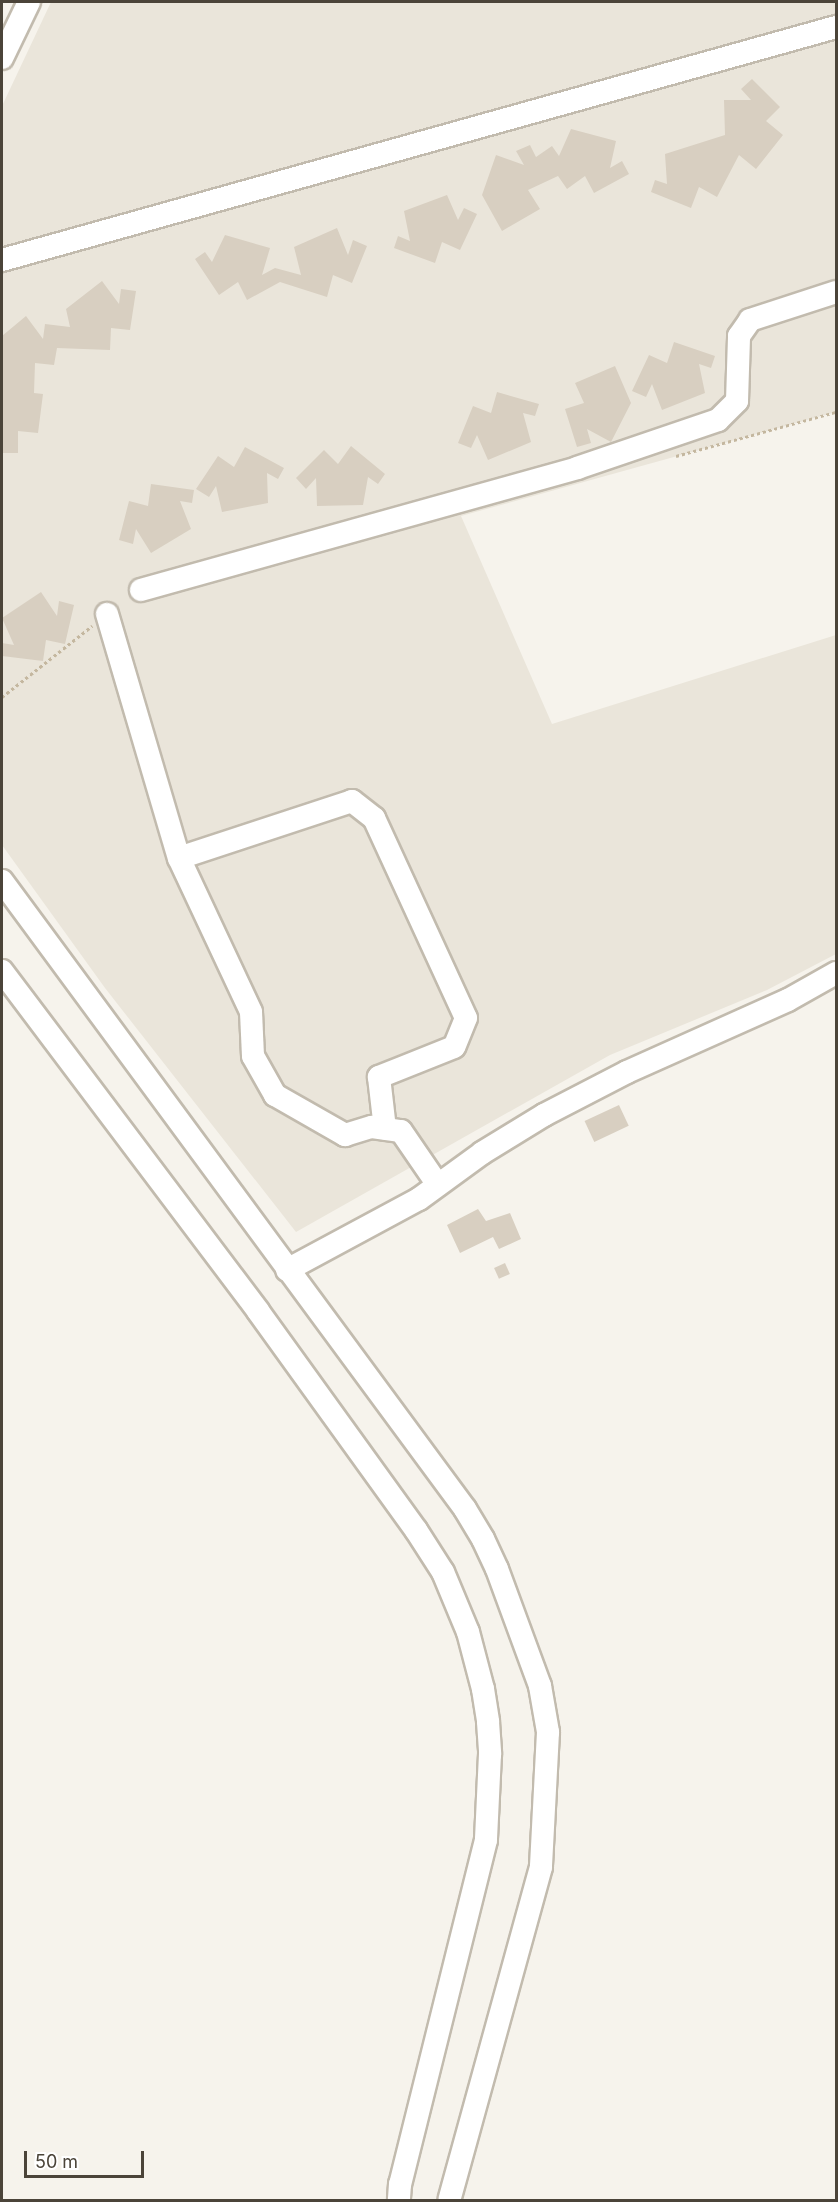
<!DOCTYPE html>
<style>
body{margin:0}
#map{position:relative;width:838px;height:2202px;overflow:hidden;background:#f6f3ec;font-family:Inter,sans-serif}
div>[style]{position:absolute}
.residential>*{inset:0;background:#eae5da}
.building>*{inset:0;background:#d8cfc1;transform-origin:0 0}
.path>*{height:3px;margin-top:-1.5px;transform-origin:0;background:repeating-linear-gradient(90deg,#c4b79f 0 3px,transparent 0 6px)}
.roads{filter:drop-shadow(2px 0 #c2bbae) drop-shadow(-2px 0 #c2bbae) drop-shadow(0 2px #c2bbae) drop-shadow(0 -2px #c2bbae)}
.minor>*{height:22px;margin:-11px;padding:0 11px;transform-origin:11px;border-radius:11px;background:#fff}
span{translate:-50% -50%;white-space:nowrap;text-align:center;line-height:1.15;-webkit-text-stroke:5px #fff;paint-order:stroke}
.frame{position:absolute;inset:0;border:3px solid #4b4439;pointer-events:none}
.scale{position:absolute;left:24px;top:2151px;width:120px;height:27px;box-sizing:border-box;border:3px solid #4b4439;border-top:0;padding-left:8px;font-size:18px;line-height:21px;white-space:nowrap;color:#4b4439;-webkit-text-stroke:4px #fff;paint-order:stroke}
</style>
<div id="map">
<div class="residential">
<i style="clip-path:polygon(51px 2px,836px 2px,836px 412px,461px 516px,552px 724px,836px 635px,836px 954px,767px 990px,610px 1055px,296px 1232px,105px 988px,2px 845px,2px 106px)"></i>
</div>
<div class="building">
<i style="clip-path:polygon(752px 79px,780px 107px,766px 121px,783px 135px,756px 169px,739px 155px,717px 197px,699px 187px,691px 208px,651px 192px,655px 180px,667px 184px,665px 154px,725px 135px,724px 100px,751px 100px,741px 89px)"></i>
<i style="clip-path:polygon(571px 129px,616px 141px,610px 168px,622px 161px,629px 174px,594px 193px,585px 176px,567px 189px,558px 176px,528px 190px,540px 209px,502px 231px,482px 195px,496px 155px,524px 165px,516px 151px,530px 145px,536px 157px,552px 146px,559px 156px)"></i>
<i style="clip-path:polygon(447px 195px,458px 220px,464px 208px,477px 214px,460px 250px,442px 242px,435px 263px,394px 248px,398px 236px,410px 241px,404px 211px)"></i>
<i style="clip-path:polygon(337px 228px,348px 255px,353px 240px,367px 246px,352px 283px,333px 275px,327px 297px,280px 282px,247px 300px,238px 282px,219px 295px,195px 259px,205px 252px,212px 262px,225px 235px,270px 248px,262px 275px,275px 268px,301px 275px,294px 247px)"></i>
<i style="clip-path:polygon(102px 281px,119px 304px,121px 289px,136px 291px,130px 330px,111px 328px,110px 350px,57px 348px,54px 365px,35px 363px,34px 393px,43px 394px,38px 433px,18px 431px,18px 453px,2px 453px,2px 336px,26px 316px,43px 339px,45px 324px,70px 327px,66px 309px)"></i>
<i style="clip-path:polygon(674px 342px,715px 356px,711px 368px,699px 364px,705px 393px,662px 410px,652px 384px,646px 397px,632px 391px,649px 355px,667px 363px)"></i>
<i style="clip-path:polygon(615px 366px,631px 403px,611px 442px,587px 429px,591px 443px,577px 447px,565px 409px,584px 403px,575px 383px)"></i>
<i style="clip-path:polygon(497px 392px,539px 404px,535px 416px,523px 413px,531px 442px,488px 460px,477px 435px,471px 448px,458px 443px,473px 406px,491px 413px)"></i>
<i style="clip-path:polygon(351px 446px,385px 474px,378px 484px,368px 477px,363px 505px,317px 506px,316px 478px,306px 489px,296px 478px,324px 450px,338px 464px)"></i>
<i style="clip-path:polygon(245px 447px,284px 468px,278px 479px,267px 473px,268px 503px,222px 512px,216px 486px,209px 497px,196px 489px,218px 456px,234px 467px)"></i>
<i style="clip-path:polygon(151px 484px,194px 490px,192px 503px,180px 501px,191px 529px,151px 553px,136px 529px,133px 544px,119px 540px,129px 501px,148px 506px)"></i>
<i style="clip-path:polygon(41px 592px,57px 616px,59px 601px,74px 605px,65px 644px,46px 640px,43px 661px,2px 656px,2px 643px,14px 645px,2px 618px)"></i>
<i style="left:619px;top:1105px;width:23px;height:38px;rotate:65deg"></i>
<i style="clip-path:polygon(478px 1209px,486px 1221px,510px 1213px,521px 1239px,499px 1249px,493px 1237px,460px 1253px,447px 1225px)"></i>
<i style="left:505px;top:1263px;width:12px;height:12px;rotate:66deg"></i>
</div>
<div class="path">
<i style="left:676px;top:456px;width:166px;rotate:-15.4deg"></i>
<i style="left:2px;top:697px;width:115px;rotate:-38.3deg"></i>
</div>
<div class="roads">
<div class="minor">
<i style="left:2px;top:58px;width:62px;rotate:-64.3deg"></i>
<i style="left:2px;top:260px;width:866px;rotate:-15.61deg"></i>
<i style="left:141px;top:590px;width:453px;rotate:-15.6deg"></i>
<i style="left:577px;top:468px;width:149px;rotate:-18.8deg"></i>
<i style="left:718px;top:420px;width:27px;rotate:-45deg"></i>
<i style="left:737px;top:401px;width:65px;rotate:-88.2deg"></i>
<i style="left:739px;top:336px;width:19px;rotate:-55deg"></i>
<i style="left:750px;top:320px;width:90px;rotate:-18deg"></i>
<i style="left:107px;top:614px;width:254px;rotate:73.6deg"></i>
<i style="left:179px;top:858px;width:170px;rotate:64.9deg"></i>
<i style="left:251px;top:1012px;width:44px;rotate:87.4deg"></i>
<i style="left:253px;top:1056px;width:45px;rotate:60.6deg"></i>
<i style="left:275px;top:1095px;width:81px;rotate:29.7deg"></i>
<i style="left:345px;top:1135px;width:28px;rotate:-17deg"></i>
<i style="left:372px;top:1127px;width:29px;rotate:8deg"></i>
<i style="left:401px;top:1131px;width:65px;rotate:55.6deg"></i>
<i style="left:179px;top:858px;width:182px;rotate:-18.2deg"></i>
<i style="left:352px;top:801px;width:28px;rotate:38deg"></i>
<i style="left:374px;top:818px;width:220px;rotate:65.3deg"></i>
<i style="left:466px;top:1018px;width:31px;rotate:112deg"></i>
<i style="left:454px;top:1047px;width:81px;rotate:158.2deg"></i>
<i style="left:379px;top:1077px;width:52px;rotate:83.4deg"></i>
<i style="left:2px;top:881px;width:780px;rotate:53.6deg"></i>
<i style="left:465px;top:1509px;width:35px;rotate:59deg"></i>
<i style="left:483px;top:1539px;width:33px;rotate:65deg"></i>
<i style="left:497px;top:1569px;width:125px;rotate:69.8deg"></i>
<i style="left:540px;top:1686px;width:47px;rotate:80.1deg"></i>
<i style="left:548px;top:1732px;width:135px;rotate:93deg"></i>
<i style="left:541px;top:1867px;width:345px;rotate:105.4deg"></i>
<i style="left:2px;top:971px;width:426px;rotate:53deg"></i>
<i style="left:258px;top:1311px;width:270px;rotate:54.2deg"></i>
<i style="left:416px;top:1530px;width:50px;rotate:57.3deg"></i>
<i style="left:443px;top:1572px;width:65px;rotate:67.4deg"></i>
<i style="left:468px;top:1632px;width:59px;rotate:75.3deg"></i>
<i style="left:483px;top:1689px;width:33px;rotate:81deg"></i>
<i style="left:488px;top:1722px;width:32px;rotate:86deg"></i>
<i style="left:490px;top:1754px;width:86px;rotate:92.7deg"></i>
<i style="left:486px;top:1840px;width:355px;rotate:104deg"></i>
<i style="left:400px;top:2184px;width:16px;rotate:94deg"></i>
<i style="left:287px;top:1270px;width:150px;rotate:-28.3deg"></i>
<i style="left:419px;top:1199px;width:78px;rotate:-36.1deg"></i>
<i style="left:482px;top:1153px;width:73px;rotate:-31.5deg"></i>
<i style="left:544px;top:1115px;width:93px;rotate:-27.4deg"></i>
<i style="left:627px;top:1072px;width:176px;rotate:-24.1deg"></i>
<i style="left:788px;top:1000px;width:55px;rotate:-29.4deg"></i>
</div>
</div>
<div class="frame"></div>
<div class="scale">50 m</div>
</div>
